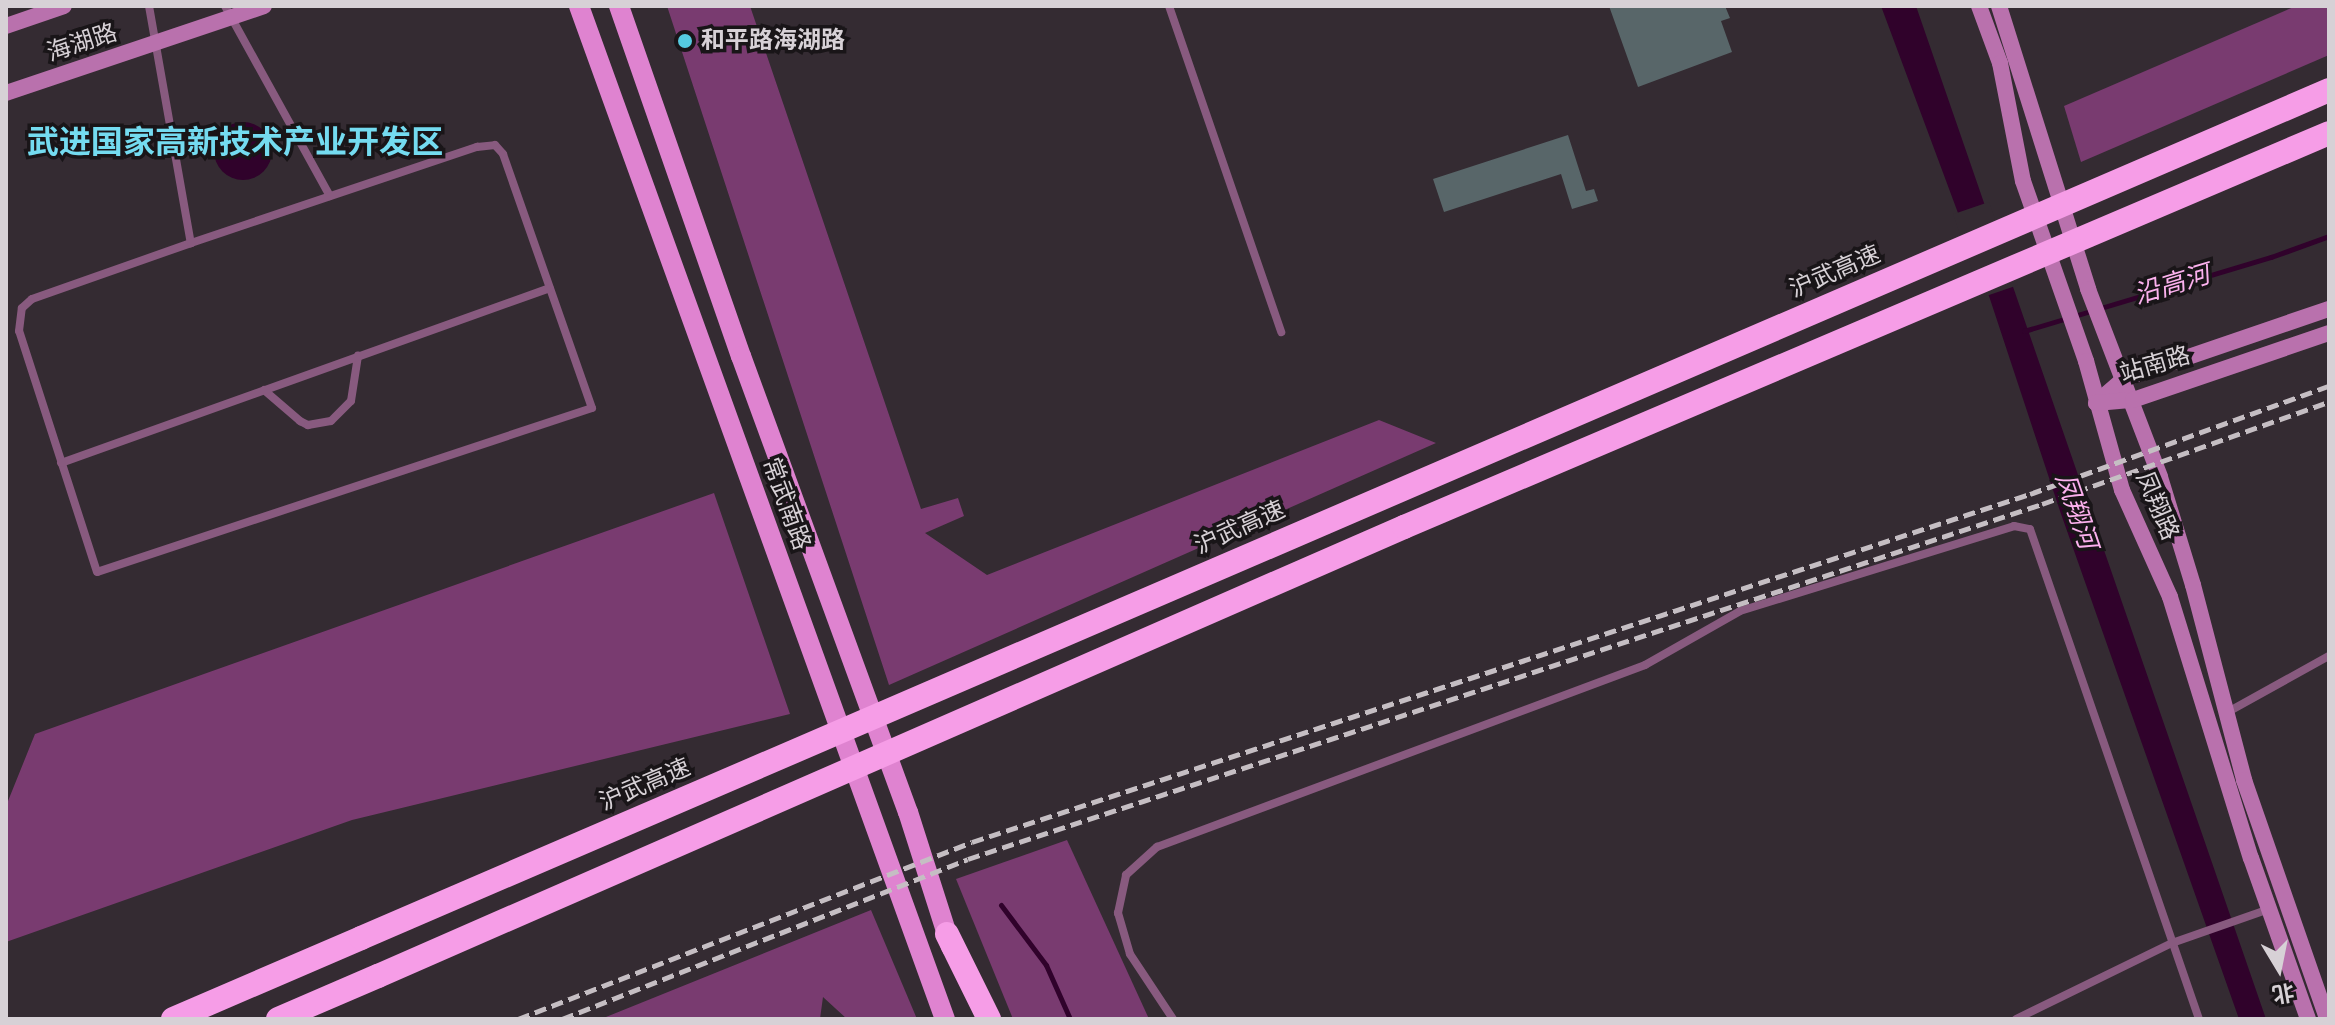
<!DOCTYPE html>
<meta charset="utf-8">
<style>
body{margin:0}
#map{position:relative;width:2335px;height:1025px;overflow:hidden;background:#342b32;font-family:"Work Sans","Noto Sans SC",sans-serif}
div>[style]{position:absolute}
.green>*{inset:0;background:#793b70}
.water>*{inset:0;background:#30022b}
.round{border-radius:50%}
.pier>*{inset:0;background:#342b32;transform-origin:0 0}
.stream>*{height:5px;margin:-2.5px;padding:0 2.5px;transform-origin:2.5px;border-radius:2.5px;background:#30022b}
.building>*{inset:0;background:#586669}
.lane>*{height:8px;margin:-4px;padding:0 4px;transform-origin:4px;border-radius:4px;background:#885a7f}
.secondary>*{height:16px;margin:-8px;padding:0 8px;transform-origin:8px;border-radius:8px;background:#b971ad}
.primary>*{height:20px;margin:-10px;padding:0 10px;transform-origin:10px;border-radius:10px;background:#df83d0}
.highway>*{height:24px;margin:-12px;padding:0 12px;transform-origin:12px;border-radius:12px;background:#f69de7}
.rail>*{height:5px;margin-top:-2.5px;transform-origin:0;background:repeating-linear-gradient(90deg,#c5bec3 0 12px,transparent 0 18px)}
.highway-bridge>*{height:24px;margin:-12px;padding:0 12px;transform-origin:12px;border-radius:12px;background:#f69de7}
.dots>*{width:22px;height:22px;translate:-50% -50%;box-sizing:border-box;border:4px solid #191518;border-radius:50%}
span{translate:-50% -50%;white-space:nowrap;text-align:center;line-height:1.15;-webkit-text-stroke:7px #191518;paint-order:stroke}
.poi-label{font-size:24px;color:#d7d1d6;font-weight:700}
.left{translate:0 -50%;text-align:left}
.street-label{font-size:24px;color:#d7d1d6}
.water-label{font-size:26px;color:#fcb1ee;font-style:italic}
.district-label{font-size:32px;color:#74dbf0;font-weight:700}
.frame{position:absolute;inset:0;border:8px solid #d7d1d6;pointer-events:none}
.north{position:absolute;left:2239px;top:929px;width:80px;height:80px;-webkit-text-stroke:6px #191518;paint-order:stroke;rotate:170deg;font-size:22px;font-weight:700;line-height:32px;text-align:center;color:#d7d1d6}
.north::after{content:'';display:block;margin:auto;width:28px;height:36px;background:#d7d1d6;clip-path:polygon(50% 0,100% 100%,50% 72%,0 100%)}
</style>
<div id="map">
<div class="green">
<i style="clip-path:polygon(667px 6px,750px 6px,921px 509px,958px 498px,964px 516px,925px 533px,987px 575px,1379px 420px,1436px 443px,889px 685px)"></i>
<i style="clip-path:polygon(2296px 6px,2329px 6px,2329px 55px,2081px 162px,2064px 106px)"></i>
<i style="clip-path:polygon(714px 493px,790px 714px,352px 820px,6px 942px,6px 806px,35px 734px)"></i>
<i style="clip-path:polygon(1067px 840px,1149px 1019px,1013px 1019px,956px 879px)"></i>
<i style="clip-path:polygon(871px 910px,917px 1019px,847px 1019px,823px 997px,820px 1019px,601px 1019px)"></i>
</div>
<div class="water">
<i style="clip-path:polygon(1881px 6px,1916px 6px,2266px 1019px,2239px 1019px,2060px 511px,1990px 299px)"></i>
<i class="round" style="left:214px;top:122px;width:58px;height:58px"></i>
</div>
<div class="pier">
<i style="left:1989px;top:202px;width:88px;height:38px;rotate:71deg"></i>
</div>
<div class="stream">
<i style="left:2024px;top:331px;width:258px;rotate:-16.7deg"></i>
<i style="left:2271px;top:257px;width:62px;rotate:-19.9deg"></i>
<i style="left:1001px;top:905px;width:75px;rotate:53.1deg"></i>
<i style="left:1046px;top:965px;width:59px;rotate:66deg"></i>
</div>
<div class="building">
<i style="clip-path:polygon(1609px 6px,1725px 6px,1730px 18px,1721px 21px,1732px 52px,1638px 87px)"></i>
<i style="clip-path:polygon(1568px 135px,1586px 191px,1594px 189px,1598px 201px,1572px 209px,1561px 174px,1444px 212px,1433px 179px)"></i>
</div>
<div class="lane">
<i style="left:149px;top:6px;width:241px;rotate:80deg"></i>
<i style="left:225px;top:6px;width:217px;rotate:61.1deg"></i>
<i style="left:1169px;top:6px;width:345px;rotate:71deg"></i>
<i style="left:495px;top:145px;width:12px;rotate:48deg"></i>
<i style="left:503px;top:154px;width:269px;rotate:70.7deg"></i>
<i style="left:592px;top:408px;width:521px;rotate:161.67deg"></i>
<i style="left:97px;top:572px;width:253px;rotate:-107.9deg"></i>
<i style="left:19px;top:331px;width:23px;rotate:-83deg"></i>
<i style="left:22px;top:308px;width:13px;rotate:-42deg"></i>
<i style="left:32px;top:299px;width:169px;rotate:-19.4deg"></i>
<i style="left:191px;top:243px;width:302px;rotate:-18.6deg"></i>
<i style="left:477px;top:147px;width:18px;rotate:-6deg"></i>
<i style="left:264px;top:390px;width:48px;rotate:40.7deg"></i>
<i style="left:300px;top:421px;width:9px;rotate:27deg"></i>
<i style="left:308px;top:425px;width:23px;rotate:-10deg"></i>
<i style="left:331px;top:421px;width:28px;rotate:-45deg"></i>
<i style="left:351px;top:401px;width:46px;rotate:-81.2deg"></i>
<i style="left:61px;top:463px;width:519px;rotate:-19.69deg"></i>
<i style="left:2226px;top:713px;width:118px;rotate:-29deg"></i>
<i style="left:1173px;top:1019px;width:78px;rotate:-123.5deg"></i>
<i style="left:1130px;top:954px;width:43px;rotate:-106.3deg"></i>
<i style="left:1118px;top:913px;width:39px;rotate:-78deg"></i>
<i style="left:1126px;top:875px;width:42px;rotate:-42.1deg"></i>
<i style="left:1157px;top:847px;width:521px;rotate:-20.45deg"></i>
<i style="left:1645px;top:665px;width:109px;rotate:-29.6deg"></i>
<i style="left:1740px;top:611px;width:287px;rotate:-17.2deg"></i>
<i style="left:2014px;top:526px;width:16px;rotate:11deg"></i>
<i style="left:2030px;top:529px;width:518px;rotate:70.97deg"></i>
<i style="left:2016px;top:1019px;width:174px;rotate:-26deg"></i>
<i style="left:2172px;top:943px;width:106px;rotate:-19.3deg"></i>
</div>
<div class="secondary">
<i style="left:1979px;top:6px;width:61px;rotate:69.8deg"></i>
<i style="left:2000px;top:63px;width:120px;rotate:79deg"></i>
<i style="left:2023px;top:181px;width:191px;rotate:70.7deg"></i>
<i style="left:2086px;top:361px;width:134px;rotate:74.4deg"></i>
<i style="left:2122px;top:490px;width:117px;rotate:65.8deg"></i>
<i style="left:2170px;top:597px;width:273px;rotate:72.8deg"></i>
<i style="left:2251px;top:858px;width:171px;rotate:70.5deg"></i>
<i style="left:1999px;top:6px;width:297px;rotate:72.5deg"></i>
<i style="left:2088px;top:289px;width:201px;rotate:69deg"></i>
<i style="left:2160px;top:477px;width:113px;rotate:73deg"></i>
<i style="left:2193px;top:585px;width:202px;rotate:75.3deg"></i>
<i style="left:2244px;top:780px;width:253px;rotate:70.8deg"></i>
<i style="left:6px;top:26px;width:61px;rotate:-19deg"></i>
<i style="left:6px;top:93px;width:272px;rotate:-18.6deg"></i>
<i style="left:2096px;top:403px;width:37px;rotate:-41deg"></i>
<i style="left:2124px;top:379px;width:217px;rotate:-18.9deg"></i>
<i style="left:2096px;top:403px;width:37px;rotate:-5deg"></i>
<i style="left:2133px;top:400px;width:207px;rotate:-18.9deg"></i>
</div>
<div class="primary">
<i style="left:579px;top:6px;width:1077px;rotate:70.14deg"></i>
<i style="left:619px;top:6px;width:371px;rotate:70.8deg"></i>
<i style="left:741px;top:356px;width:486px;rotate:69.9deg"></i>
<i style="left:908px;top:812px;width:142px;rotate:72.3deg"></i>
</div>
<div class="highway">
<i style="left:947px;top:934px;width:95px;rotate:63.7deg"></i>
<i style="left:173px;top:1019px;width:205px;rotate:-23.3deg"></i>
<i style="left:278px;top:1019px;width:109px;rotate:-23.3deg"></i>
</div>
<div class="rail">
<i style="left:518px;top:1019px;width:487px;rotate:-21.3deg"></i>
<i style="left:972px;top:842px;width:1114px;rotate:-18.21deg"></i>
<i style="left:2030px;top:494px;width:318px;rotate:-19.9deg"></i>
<i style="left:562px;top:1019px;width:436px;rotate:-21.5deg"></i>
<i style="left:968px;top:859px;width:1131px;rotate:-18.29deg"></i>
<i style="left:2042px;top:504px;width:305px;rotate:-19.6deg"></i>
</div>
<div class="highway-bridge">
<i style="left:361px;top:938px;width:2143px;rotate:-23.31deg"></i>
<i style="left:378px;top:976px;width:1120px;rotate:-23.64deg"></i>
<i style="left:1404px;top:527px;width:1005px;rotate:-23.07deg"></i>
</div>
<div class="dots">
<i style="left:685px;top:41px;background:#55cae0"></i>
</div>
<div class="poi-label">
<span class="left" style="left:701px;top:41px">和平路海湖路</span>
</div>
<div class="street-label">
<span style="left:82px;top:43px;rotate:-18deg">海湖路</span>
<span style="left:1835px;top:272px;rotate:-23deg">沪武高速</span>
<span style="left:2155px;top:365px;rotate:-16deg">站南路</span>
<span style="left:786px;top:504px;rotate:70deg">常武南路</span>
<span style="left:2157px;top:506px;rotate:67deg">凤翔路</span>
<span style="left:1240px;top:528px;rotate:-24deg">沪武高速</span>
<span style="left:645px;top:785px;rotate:-23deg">沪武高速</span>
</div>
<div class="water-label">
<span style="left:2172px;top:285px;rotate:-17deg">沿高河</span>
<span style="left:2076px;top:511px;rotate:71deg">凤翔河</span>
</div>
<div class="district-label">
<span style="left:235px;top:142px">武进国家高新技术产业开发区</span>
</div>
<div class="frame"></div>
<div class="north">北</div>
</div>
